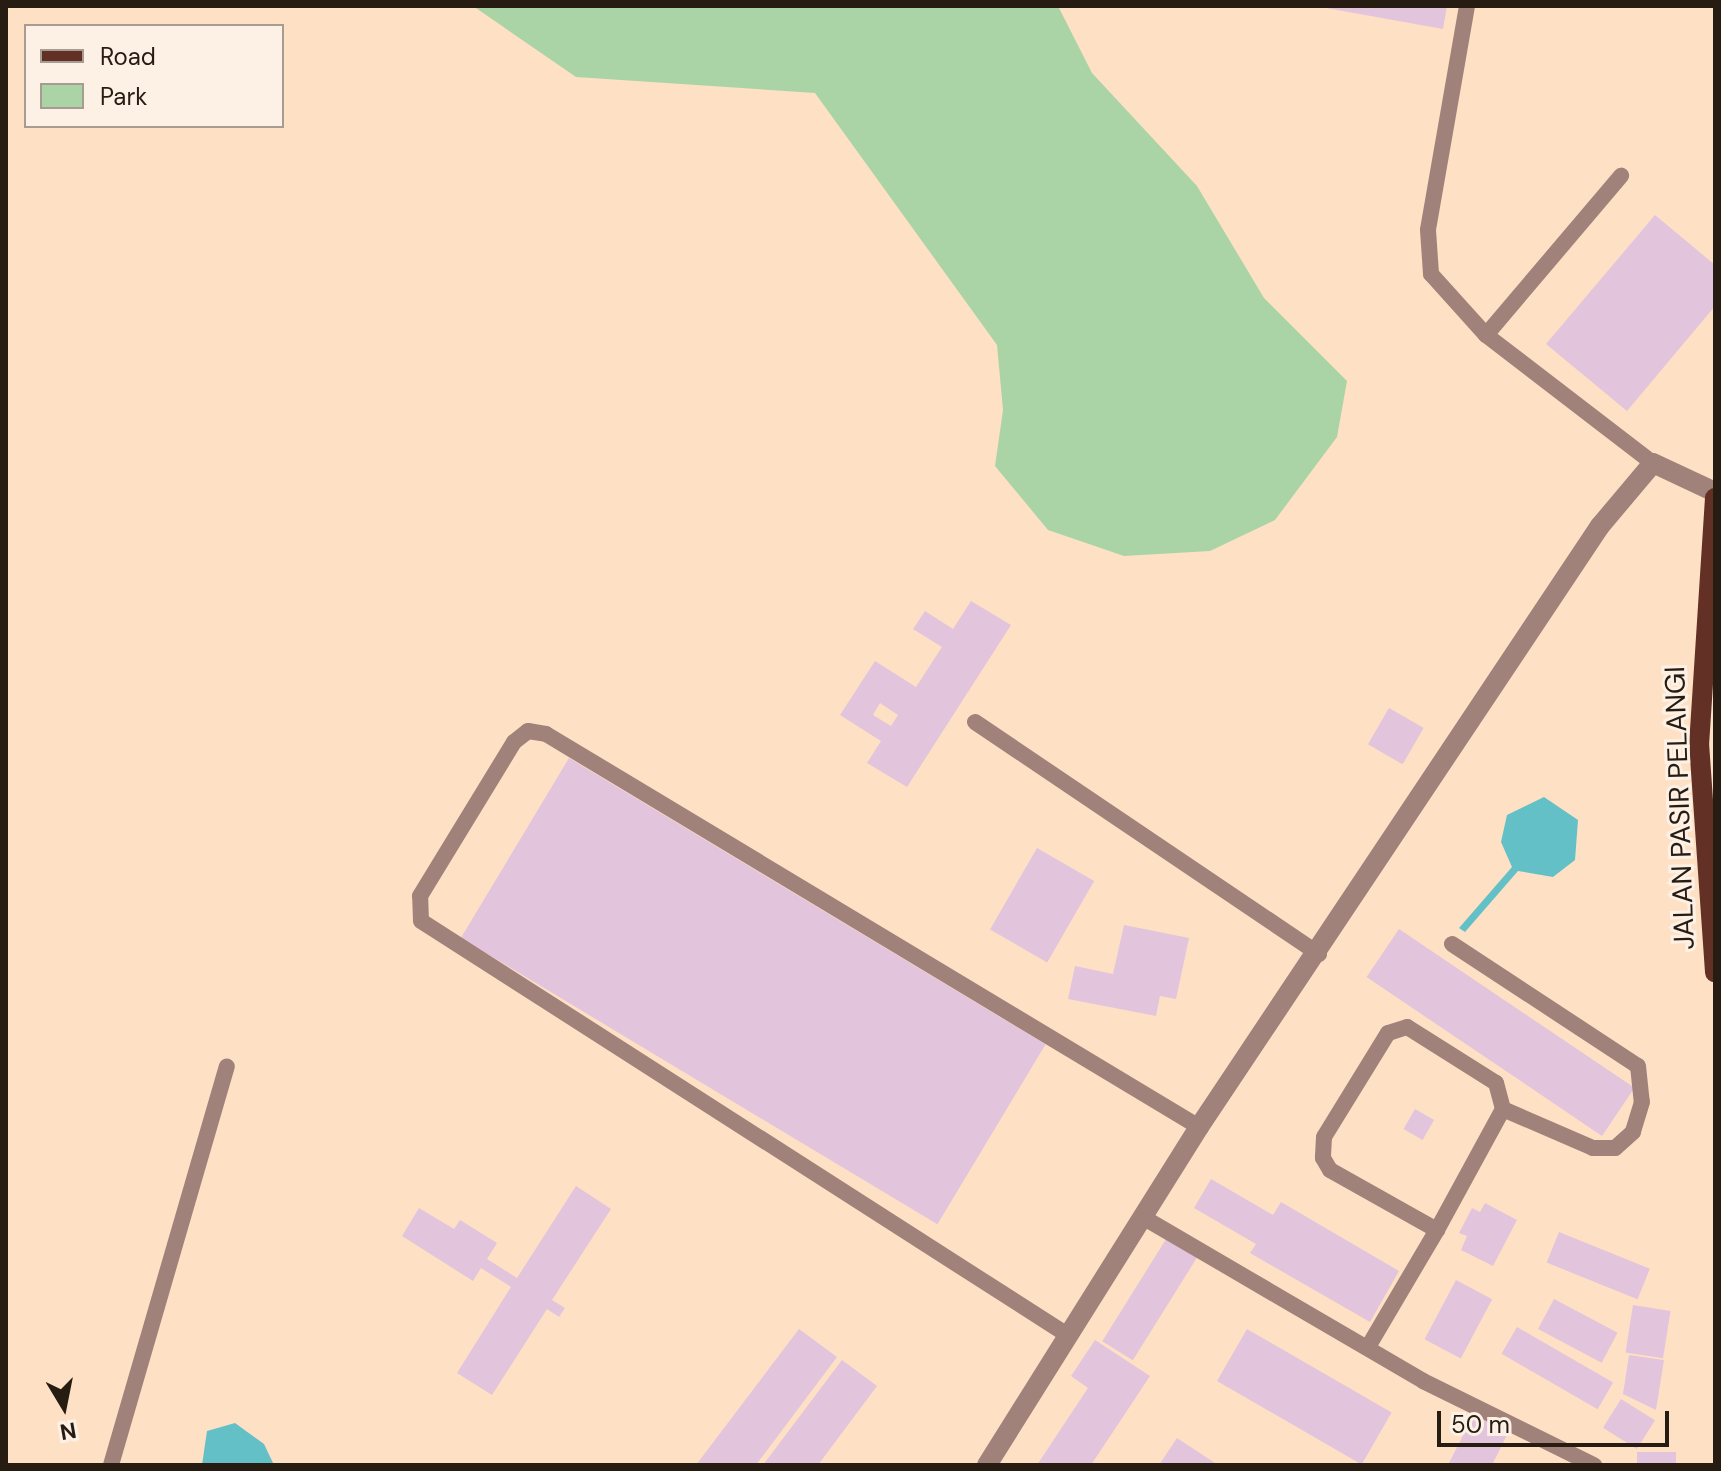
<!DOCTYPE html>
<style>
body{margin:0}
#map{position:relative;width:1721px;height:1471px;overflow:hidden;background:#fee0c5;font-family:"DM Sans",sans-serif}
div>[style]{position:absolute}
.green>*{inset:0;background:#abd4a6}
.water>*{inset:0;background:#63c0c7}
.building>*{inset:0;background:#e2c4dd;transform-origin:0 0}
.service>*{height:16px;margin:-8px;padding:0 8px;transform-origin:8px;border-radius:8px;background:#a1827b}
.minor>*{height:20px;margin:-10px;padding:0 10px;transform-origin:10px;border-radius:10px;background:#a1827b}
.primary>*{height:20px;margin:-10px;padding:0 10px;transform-origin:10px;border-radius:10px;background:#633026}
span{translate:-50% -50%;white-space:nowrap;text-align:center;line-height:1.15;-webkit-text-stroke:6px #fdf1e6;paint-order:stroke}
.street-label{font-size:28px;color:#271c12}
.frame{position:absolute;inset:0;border:8px solid #271c12;pointer-events:none}
.legend{position:absolute;left:24px;top:24px;width:260px;height:104px;box-sizing:border-box;background:#fdf1e6;border:2px solid #a79c91;margin:0;padding:10px 14px;list-style:none;font-size:24px;color:#271c12}
.legend li{display:flex;align-items:center;gap:16px;height:40px}
.legend b{width:40px;border:2px solid #a79c91}
.north{position:absolute;left:24px;top:1367px;width:80px;height:80px;-webkit-text-stroke:6px #fdf1e6;paint-order:stroke;rotate:170deg;font-size:22px;font-weight:700;line-height:32px;text-align:center;color:#271c12}
.north::after{content:'';display:block;margin:auto;width:28px;height:36px;background:#271c12;clip-path:polygon(50% 0,100% 100%,50% 72%,0 100%)}
.scale{position:absolute;left:1437px;top:1411px;width:232px;height:36px;box-sizing:border-box;border:4px solid #271c12;border-top:0;padding-left:10px;font-size:24px;line-height:28px;white-space:nowrap;color:#271c12;-webkit-text-stroke:6px #fdf1e6;paint-order:stroke}
</style>
<div id="map">
<div class="green">
<i style="clip-path:polygon(473px 6px,1058px 6px,1092px 73px,1197px 186px,1264px 298px,1347px 381px,1337px 437px,1275px 520px,1210px 551px,1124px 556px,1048px 530px,995px 466px,1003px 410px,997px 345px,815px 93px,576px 77px)"></i>
</div>
<div class="water">
<i style="clip-path:polygon(1544px 797px,1578px 820px,1575px 860px,1553px 877px,1518px 871px,1465px 932px,1459px 928px,1512px 867px,1501px 842px,1507px 815px)"></i>
<i style="clip-path:polygon(235px 1423px,264px 1444px,274px 1465px,202px 1465px,207px 1431px)"></i>
</div>
<div class="building">
<i style="clip-path:polygon(1315px 6px,1447px 6px,1443px 29px)"></i>
<i style="clip-path:polygon(1655px 215px,1715px 265px,1715px 306px,1627px 411px,1546px 344px)"></i>
<i style="clip-path:polygon(evenodd,971px 601px,1011px 625px,907px 787px,867px 763px,881px 741px,840px 715px,875px 661px,916px 687px,942px 647px,913px 629px,925px 611px,953px 629px,971px 601px,880px 703px,898px 715px,891px 726px,873px 715px,880px 703px)"></i>
<i style="left:1389px;top:708px;width:40px;height:42px;rotate:30deg"></i>
<i style="left:569px;top:758px;width:556px;height:210px;rotate:31deg"></i>
<i style="left:1037px;top:848px;width:66px;height:94px;rotate:30deg"></i>
<i style="clip-path:polygon(1124px 925px,1189px 938px,1176px 999px,1160px 996px,1156px 1016px,1068px 999px,1075px 966px,1113px 974px)"></i>
<i style="left:1399px;top:929px;width:284px;height:58px;rotate:34deg"></i>
<i style="left:1415px;top:1109px;width:22px;height:23px;rotate:30deg"></i>
<i style="clip-path:polygon(1211px 1179px,1273px 1215px,1281px 1202px,1399px 1271px,1370px 1322px,1250px 1253px,1256px 1244px,1194px 1208px)"></i>
<i style="clip-path:polygon(576px 1186px,611px 1209px,552px 1300px,565px 1308px,559px 1317px,547px 1309px,492px 1395px,457px 1373px,511px 1287px,481px 1268px,473px 1281px,402px 1236px,419px 1208px,454px 1229px,460px 1220px,497px 1243px,487px 1259px,517px 1278px)"></i>
<i style="clip-path:polygon(1485px 1203px,1517px 1220px,1493px 1266px,1461px 1250px,1467px 1236px,1459px 1233px,1472px 1208px,1480px 1212px)"></i>
<i style="left:1559px;top:1232px;width:98px;height:33px;rotate:22deg"></i>
<i style="left:1168px;top:1236px;width:36px;height:124px;rotate:32deg"></i>
<i style="left:1456px;top:1280px;width:41px;height:67px;rotate:28deg"></i>
<i style="left:1554px;top:1299px;width:72px;height:34px;rotate:28deg"></i>
<i style="left:1633px;top:1305px;width:38px;height:48px;rotate:9deg"></i>
<i style="left:1517px;top:1327px;width:111px;height:31px;rotate:30deg"></i>
<i style="clip-path:polygon(799px 1329px,837px 1357px,756px 1465px,696px 1465px)"></i>
<i style="left:1247px;top:1329px;width:167px;height:60px;rotate:30deg"></i>
<i style="clip-path:polygon(1095px 1340px,1150px 1376px,1091px 1465px,1037px 1465px,1088px 1388px,1071px 1376px)"></i>
<i style="clip-path:polygon(1629px 1355px,1664px 1360px,1656px 1410px,1623px 1394px)"></i>
<i style="clip-path:polygon(842px 1360px,877px 1386px,818px 1465px,763px 1465px)"></i>
<i style="left:1621px;top:1399px;width:40px;height:34px;rotate:32deg"></i>
<i style="clip-path:polygon(1474px 1414px,1509px 1431px,1492px 1465px,1448px 1465px)"></i>
<i style="clip-path:polygon(1177px 1438px,1218px 1465px,1159px 1465px)"></i>
<i style="left:1637px;top:1452px;width:39px;height:13px"></i>
</div>
<div class="service">
<i style="left:1467px;top:6px;width:227px;rotate:99.9deg"></i>
<i style="left:1428px;top:230px;width:44px;rotate:86.1deg"></i>
<i style="left:1431px;top:274px;width:82px;rotate:48deg"></i>
<i style="left:1486px;top:335px;width:210px;rotate:37.5deg"></i>
<i style="left:1486px;top:335px;width:209px;rotate:-49.7deg"></i>
<i style="left:975px;top:722px;width:415px;rotate:34deg"></i>
<i style="left:1452px;top:944px;width:222px;rotate:33.3deg"></i>
<i style="left:1638px;top:1066px;width:36px;rotate:84deg"></i>
<i style="left:1642px;top:1102px;width:31px;rotate:107deg"></i>
<i style="left:1633px;top:1132px;width:24px;rotate:138deg"></i>
<i style="left:1615px;top:1148px;width:22px;rotate:180deg"></i>
<i style="left:1593px;top:1148px;width:98px;rotate:-156.6deg"></i>
<i style="left:1146px;top:1219px;width:321px;rotate:30.3deg"></i>
<i style="left:1423px;top:1381px;width:191px;rotate:26.2deg"></i>
<i style="left:1069px;top:1336px;width:769px;rotate:-147.36deg"></i>
<i style="left:421px;top:921px;width:25px;rotate:-92deg"></i>
<i style="left:420px;top:896px;width:180px;rotate:-58.6deg"></i>
<i style="left:514px;top:742px;width:18px;rotate:-38deg"></i>
<i style="left:528px;top:731px;width:18px;rotate:9deg"></i>
<i style="left:546px;top:734px;width:762px;rotate:31.04deg"></i>
<i style="left:1368px;top:1347px;width:136px;rotate:-59.5deg"></i>
<i style="left:1437px;top:1230px;width:138px;rotate:-61.4deg"></i>
<i style="left:1503px;top:1109px;width:27px;rotate:-105deg"></i>
<i style="left:1496px;top:1083px;width:105px;rotate:-147.8deg"></i>
<i style="left:1407px;top:1027px;width:20px;rotate:162deg"></i>
<i style="left:1388px;top:1033px;width:122px;rotate:121.6deg"></i>
<i style="left:1324px;top:1137px;width:21px;rotate:93deg"></i>
<i style="left:1323px;top:1158px;width:14px;rotate:60deg"></i>
<i style="left:1330px;top:1170px;width:123px;rotate:29.3deg"></i>
<i style="left:111px;top:1465px;width:415px;rotate:-73.8deg"></i>
</div>
<div class="minor">
<i style="left:987px;top:1465px;width:399px;rotate:-57.9deg"></i>
<i style="left:1199px;top:1127px;width:722px;rotate:-56.29deg"></i>
<i style="left:1600px;top:526px;width:82px;rotate:-49.9deg"></i>
<i style="left:1653px;top:463px;width:68px;rotate:25.1deg"></i>
</div>
<div class="primary">
<i style="left:1715px;top:498px;width:246px;rotate:93.7deg"></i>
<i style="left:1699px;top:743px;width:230px;rotate:86deg"></i>
</div>
<div class="street-label">
<span style="left:1680px;top:808px;rotate:-92deg">JALAN PASIR PELANGI</span>
</div>
<div class="frame"></div>
<ul class="legend">
<li><b style="height:10px;background:#633026"></b>Road</li>
<li><b style="height:22px;background:#abd4a6"></b>Park</li>
</ul>
<div class="north">N</div>
<div class="scale">50 m</div>
</div>
